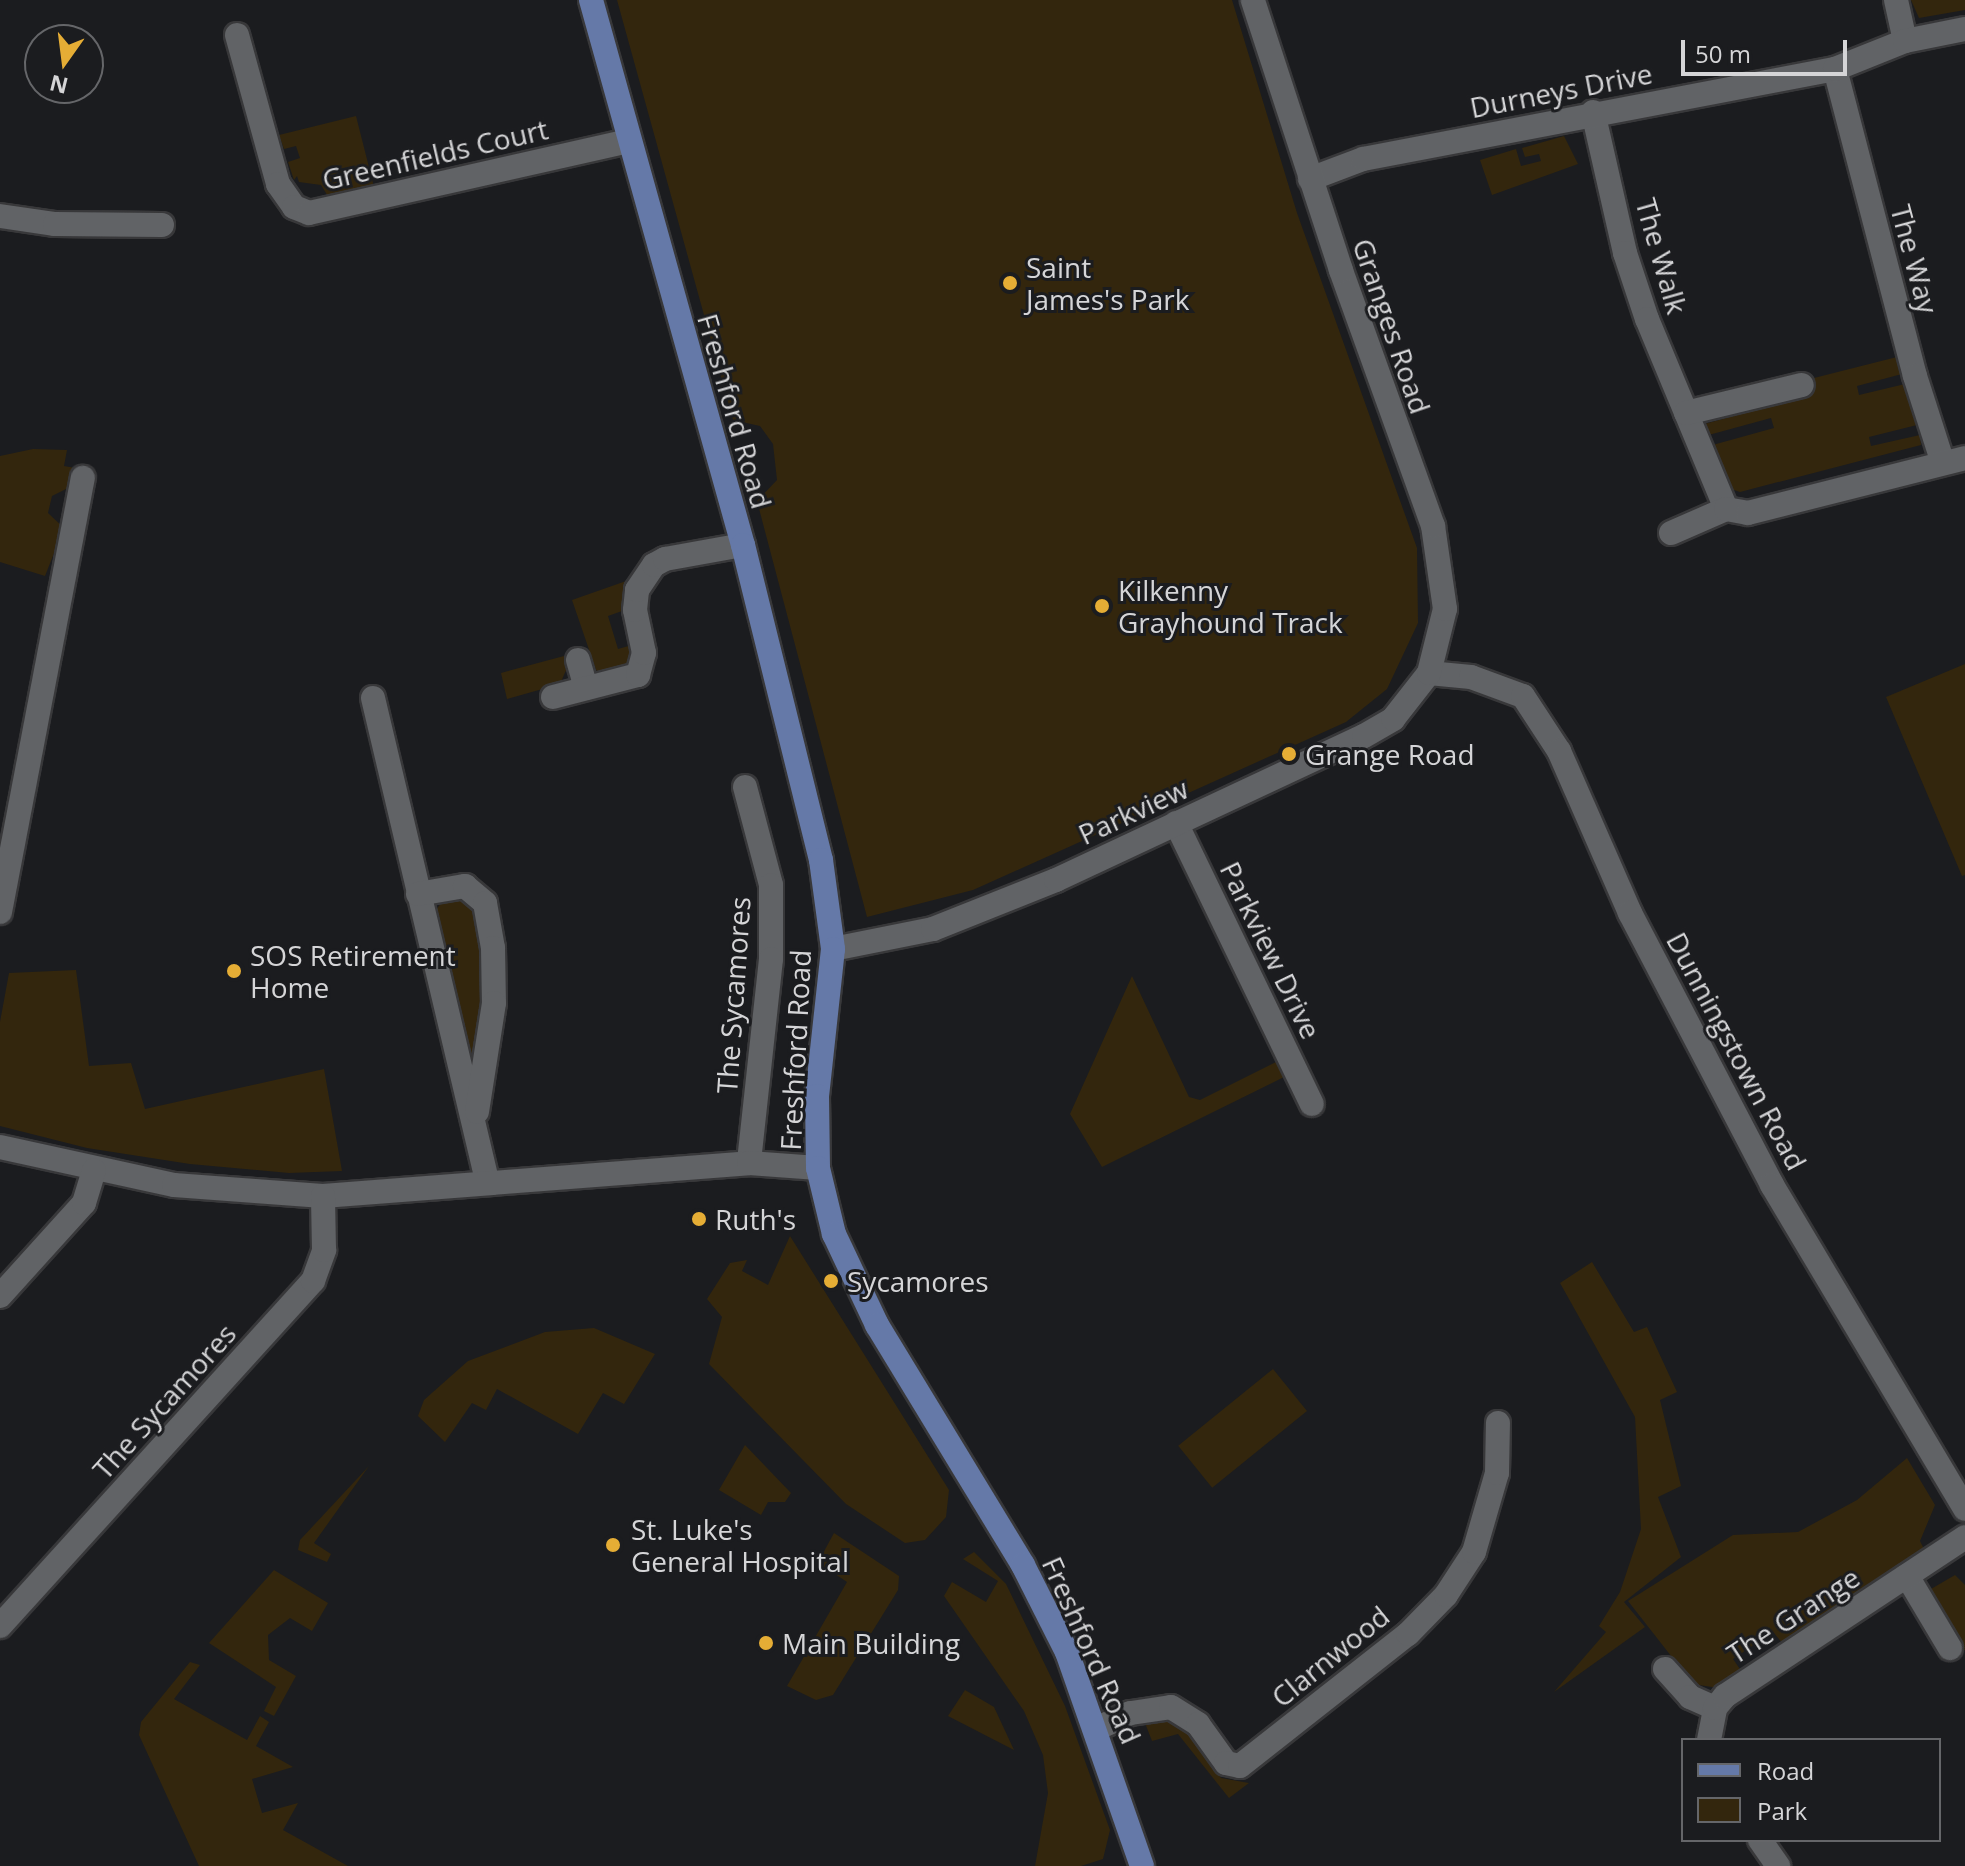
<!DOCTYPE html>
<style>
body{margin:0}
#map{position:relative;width:1965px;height:1866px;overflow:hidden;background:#1b1c1f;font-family:"Open Sans",sans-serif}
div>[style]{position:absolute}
.green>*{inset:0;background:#33260d;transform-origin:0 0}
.roads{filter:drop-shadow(2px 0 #38383a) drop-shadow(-2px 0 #38383a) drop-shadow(0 2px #38383a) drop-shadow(0 -2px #38383a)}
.minor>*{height:24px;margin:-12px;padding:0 12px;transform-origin:12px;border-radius:12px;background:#616366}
.major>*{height:24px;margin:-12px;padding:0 12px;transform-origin:12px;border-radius:12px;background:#6579a8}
.dots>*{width:22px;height:22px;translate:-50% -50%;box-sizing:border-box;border:4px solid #1b1c1f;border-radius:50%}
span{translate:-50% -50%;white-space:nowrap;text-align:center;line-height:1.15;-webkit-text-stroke:6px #1b1c1f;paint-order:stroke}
.street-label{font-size:28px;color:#d5d5d7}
.poi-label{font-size:28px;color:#d5d5d7}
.left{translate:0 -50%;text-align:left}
.legend{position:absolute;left:1681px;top:1738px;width:260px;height:104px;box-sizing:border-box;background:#1b1c1f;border:2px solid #656669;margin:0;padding:10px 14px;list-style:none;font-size:24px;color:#d5d5d7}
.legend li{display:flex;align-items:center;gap:16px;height:40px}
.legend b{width:40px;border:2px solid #656669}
.north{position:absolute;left:24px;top:24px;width:80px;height:80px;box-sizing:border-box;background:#1b1c1f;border:2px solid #656669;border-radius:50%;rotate:194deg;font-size:22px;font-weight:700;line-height:32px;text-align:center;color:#d5d5d7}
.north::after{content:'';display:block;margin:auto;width:28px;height:36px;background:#e5ad35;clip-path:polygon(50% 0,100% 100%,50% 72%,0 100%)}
.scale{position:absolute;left:1681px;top:40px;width:166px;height:36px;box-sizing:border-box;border:4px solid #d5d5d7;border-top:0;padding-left:10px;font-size:24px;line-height:28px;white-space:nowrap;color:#d5d5d7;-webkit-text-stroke:6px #1b1c1f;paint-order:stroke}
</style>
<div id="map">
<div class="green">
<i style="clip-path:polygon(617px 0,1232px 0,1297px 213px,1417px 548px,1418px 623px,1387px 689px,1346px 722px,973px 890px,867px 917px,757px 501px,777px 480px,773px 444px,760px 426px,733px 420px)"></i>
<i style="clip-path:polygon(1911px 0,1965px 0,1965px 10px,1919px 18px)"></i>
<i style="clip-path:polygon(356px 116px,374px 187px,329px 198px,321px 185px,299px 182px,297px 176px,294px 180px,288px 162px,300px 158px,296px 146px,284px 149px,279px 135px)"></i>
<i style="clip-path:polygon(1564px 136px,1578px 164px,1492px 195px,1480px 160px,1516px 149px,1521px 166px,1541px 161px,1539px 154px,1525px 157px,1522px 148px)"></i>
<i style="clip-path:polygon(1897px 357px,1902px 374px,1857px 386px,1859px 395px,1905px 384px,1917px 425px,1869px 437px,1871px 446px,1920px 435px,1921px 445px,1740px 492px,1728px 488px,1709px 446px,1774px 428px,1771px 418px,1705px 436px,1701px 425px,1813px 394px,1810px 379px)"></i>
<i style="clip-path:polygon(33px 449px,67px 450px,64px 466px,75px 468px,72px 486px,52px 496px,48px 513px,64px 528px,45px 576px,0 562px,0 456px)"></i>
<i style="clip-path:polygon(629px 580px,622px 611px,608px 616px,618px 649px,632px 645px,631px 665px,602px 673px,596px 670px,572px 600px)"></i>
<i style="clip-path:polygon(564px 656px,567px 668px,560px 684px,507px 699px,501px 673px)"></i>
<i style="clip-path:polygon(1965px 664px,1965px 875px,1962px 876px,1886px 697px)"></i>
<i style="clip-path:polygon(462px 897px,478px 907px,482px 960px,482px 1019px,472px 1069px,432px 915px,442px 902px)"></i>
<i style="clip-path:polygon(76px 970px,89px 1066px,131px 1063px,145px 1109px,324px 1069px,342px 1171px,289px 1173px,190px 1164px,87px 1148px,0 1126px,0 1022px,9px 973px)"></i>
<i style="clip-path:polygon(1132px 976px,1189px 1097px,1200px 1100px,1276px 1062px,1284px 1077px,1102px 1167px,1070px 1114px)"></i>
<i style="clip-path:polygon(790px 1236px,949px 1490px,946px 1517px,925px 1540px,905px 1543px,846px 1504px,709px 1364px,722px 1317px,707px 1299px,730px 1263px,747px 1260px,742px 1271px,768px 1285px)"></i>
<i style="clip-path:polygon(1592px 1262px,1634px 1332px,1647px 1327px,1677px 1392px,1660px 1400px,1681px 1486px,1658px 1497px,1681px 1557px,1624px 1602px,1645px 1627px,1554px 1692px,1606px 1632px,1599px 1626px,1620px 1592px,1641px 1529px,1635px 1417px,1560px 1283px)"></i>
<i style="clip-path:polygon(594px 1328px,655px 1354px,624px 1404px,603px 1393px,578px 1434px,497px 1389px,486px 1410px,472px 1403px,445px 1442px,418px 1416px,424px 1400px,468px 1361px,545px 1332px)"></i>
<i style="left:1273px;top:1369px;width:54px;height:122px;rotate:51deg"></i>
<i style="clip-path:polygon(745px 1445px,791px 1493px,785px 1502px,768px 1502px,761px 1515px,719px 1490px)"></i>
<i style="clip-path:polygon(1907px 1458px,1935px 1505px,1920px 1541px,1925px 1551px,1784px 1645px,1773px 1632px,1733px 1659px,1742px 1672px,1718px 1688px,1693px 1684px,1628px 1601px,1733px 1535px,1798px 1532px,1857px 1500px)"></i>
<i style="clip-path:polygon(369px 1466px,314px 1543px,331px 1554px,327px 1562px,298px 1550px,300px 1540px)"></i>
<i style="clip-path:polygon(834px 1533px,899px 1576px,898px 1590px,833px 1695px,816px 1700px,787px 1686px,847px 1582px,823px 1566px,819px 1572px,816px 1566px)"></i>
<i style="clip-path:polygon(974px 1552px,1006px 1584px,1065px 1706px,1110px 1830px,1103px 1859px,1081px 1866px,1035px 1866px,1048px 1793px,1043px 1755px,1024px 1711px,944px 1596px,952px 1582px,986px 1602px,998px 1581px,963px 1559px)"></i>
<i style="clip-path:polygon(274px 1570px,328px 1603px,312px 1631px,290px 1618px,268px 1635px,269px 1660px,296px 1676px,274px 1716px,264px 1711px,276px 1687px,209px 1643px)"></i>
<i style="clip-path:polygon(1955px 1575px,1965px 1585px,1965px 1651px,1931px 1589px)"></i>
<i style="clip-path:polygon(190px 1662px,200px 1665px,174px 1699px,247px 1740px,260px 1716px,269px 1722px,256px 1746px,293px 1767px,252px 1779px,262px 1813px,298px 1803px,283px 1830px,348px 1866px,199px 1866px,139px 1735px,141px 1722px)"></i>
<i style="clip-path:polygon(965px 1690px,994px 1707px,1014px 1750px,948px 1716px)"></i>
<i style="clip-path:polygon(1163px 1719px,1184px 1729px,1221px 1778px,1249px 1783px,1229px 1798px,1178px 1734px,1152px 1741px,1145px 1723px)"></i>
</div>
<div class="roads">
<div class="minor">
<i style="left:1896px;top:0;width:42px;rotate:77.6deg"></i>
<i style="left:237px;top:35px;width:155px;rotate:74.6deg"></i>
<i style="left:278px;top:184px;width:28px;rotate:55deg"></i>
<i style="left:294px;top:207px;width:16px;rotate:22deg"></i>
<i style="left:309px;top:213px;width:327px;rotate:-12.7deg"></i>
<i style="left:1835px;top:69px;width:317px;rotate:75.4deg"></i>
<i style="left:1915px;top:376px;width:91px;rotate:72.2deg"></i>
<i style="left:1593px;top:112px;width:145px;rotate:77.2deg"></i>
<i style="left:1625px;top:253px;width:70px;rotate:71.6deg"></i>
<i style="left:1647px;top:319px;width:206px;rotate:67.4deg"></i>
<i style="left:1310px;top:179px;width:57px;rotate:-20.7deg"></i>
<i style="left:1363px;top:159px;width:481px;rotate:-10.8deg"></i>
<i style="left:1835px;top:69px;width:75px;rotate:-21.8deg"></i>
<i style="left:1905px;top:41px;width:61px;rotate:-11.3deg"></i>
<i style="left:0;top:216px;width:56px;rotate:8.3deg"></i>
<i style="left:55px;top:224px;width:107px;rotate:0.5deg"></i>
<i style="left:1686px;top:413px;width:119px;rotate:-13.6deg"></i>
<i style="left:1671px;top:533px;width:60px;rotate:-23.6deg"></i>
<i style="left:1726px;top:509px;width:22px;rotate:10deg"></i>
<i style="left:1748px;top:513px;width:224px;rotate:-14.2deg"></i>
<i style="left:578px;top:660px;width:29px;rotate:74deg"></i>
<i style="left:1429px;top:673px;width:42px;rotate:5.4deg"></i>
<i style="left:1471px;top:677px;width:55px;rotate:20.1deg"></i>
<i style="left:1523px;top:696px;width:66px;rotate:56.8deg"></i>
<i style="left:1559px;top:751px;width:177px;rotate:66.3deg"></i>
<i style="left:1630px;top:913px;width:307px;rotate:62.4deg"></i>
<i style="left:1772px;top:1185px;width:377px;rotate:59.2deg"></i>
<i style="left:553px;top:697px;width:88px;rotate:-14.5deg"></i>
<i style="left:638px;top:675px;width:23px;rotate:-75deg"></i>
<i style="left:644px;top:653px;width:44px;rotate:-101.8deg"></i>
<i style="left:635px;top:610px;width:20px;rotate:-84deg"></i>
<i style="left:637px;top:590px;width:30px;rotate:-56deg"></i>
<i style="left:654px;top:565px;width:13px;rotate:-29deg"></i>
<i style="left:665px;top:559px;width:79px;rotate:-10.2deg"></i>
<i style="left:373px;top:698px;width:498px;rotate:76.7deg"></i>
<i style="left:745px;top:787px;width:101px;rotate:75.1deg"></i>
<i style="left:771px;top:885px;width:74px;rotate:90deg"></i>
<i style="left:771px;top:959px;width:205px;rotate:96.2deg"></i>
<i style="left:1176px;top:823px;width:312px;rotate:64.2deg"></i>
<i style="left:418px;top:894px;width:48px;rotate:-9.7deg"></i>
<i style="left:465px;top:886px;width:26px;rotate:40deg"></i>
<i style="left:485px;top:903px;width:46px;rotate:79.9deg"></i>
<i style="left:493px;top:948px;width:55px;rotate:89deg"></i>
<i style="left:494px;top:1003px;width:110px;rotate:98.9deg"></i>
<i style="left:0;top:912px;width:442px;rotate:-79.2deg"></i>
<i style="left:833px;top:949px;width:102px;rotate:-11.3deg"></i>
<i style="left:933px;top:929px;width:132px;rotate:-21.7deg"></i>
<i style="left:1056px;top:880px;width:340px;rotate:-25.1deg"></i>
<i style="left:1364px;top:736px;width:34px;rotate:-30deg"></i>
<i style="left:1393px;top:719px;width:58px;rotate:-52deg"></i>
<i style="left:1429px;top:673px;width:66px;rotate:-76deg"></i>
<i style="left:1445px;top:609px;width:84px;rotate:-98.2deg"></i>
<i style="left:1433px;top:526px;width:272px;rotate:-109.8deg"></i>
<i style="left:1341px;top:270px;width:284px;rotate:-108.1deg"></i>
<i style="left:0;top:1147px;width:178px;rotate:12.3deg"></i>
<i style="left:174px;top:1185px;width:149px;rotate:4.2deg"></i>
<i style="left:323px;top:1196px;width:427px;rotate:-4.4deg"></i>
<i style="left:749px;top:1163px;width:69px;rotate:4.1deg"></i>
<i style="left:0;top:1296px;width:125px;rotate:-47.9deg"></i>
<i style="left:84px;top:1203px;width:34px;rotate:-73deg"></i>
<i style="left:1907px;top:1576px;width:84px;rotate:59.2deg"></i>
<i style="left:0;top:1626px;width:466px;rotate:-47.8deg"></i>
<i style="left:313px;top:1281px;width:33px;rotate:-70deg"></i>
<i style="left:324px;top:1250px;width:54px;rotate:-91.1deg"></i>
<i style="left:1665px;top:1669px;width:38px;rotate:48deg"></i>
<i style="left:1690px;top:1697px;width:27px;rotate:24deg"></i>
<i style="left:1096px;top:1729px;width:38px;rotate:-25deg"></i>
<i style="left:1131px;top:1713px;width:40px;rotate:-8.5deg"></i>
<i style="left:1171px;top:1707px;width:32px;rotate:32deg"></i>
<i style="left:1198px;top:1724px;width:48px;rotate:54.3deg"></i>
<i style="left:1226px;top:1763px;width:14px;rotate:12deg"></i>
<i style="left:1240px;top:1766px;width:214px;rotate:-38.2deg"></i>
<i style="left:1408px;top:1634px;width:54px;rotate:-45.7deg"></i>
<i style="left:1446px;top:1595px;width:51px;rotate:-56.9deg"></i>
<i style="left:1474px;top:1552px;width:82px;rotate:-73.8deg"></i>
<i style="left:1497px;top:1473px;width:50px;rotate:-88.9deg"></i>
<i style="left:1709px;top:1740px;width:33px;rotate:-79deg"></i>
<i style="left:1715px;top:1708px;width:16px;rotate:-50deg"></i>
<i style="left:1725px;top:1696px;width:288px;rotate:-33.5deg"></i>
<i style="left:1760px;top:1840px;width:32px;rotate:55deg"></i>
</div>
<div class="major">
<i style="left:591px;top:0;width:566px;rotate:74.42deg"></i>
<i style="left:743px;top:545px;width:325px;rotate:76.1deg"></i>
<i style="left:821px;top:860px;width:90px;rotate:82.3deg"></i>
<i style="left:833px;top:949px;width:148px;rotate:96.2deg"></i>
<i style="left:817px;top:1096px;width:72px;rotate:89.2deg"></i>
<i style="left:818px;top:1168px;width:68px;rotate:76.4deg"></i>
<i style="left:834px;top:1234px;width:101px;rotate:64.7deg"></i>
<i style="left:877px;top:1325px;width:281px;rotate:58.7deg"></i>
<i style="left:1023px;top:1565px;width:97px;rotate:63.2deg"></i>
<i style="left:1067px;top:1652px;width:227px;rotate:70.7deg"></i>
</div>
</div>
<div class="dots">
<i style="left:1010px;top:283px;background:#e5ad35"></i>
<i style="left:1102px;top:606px;background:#e5ad35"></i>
<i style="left:1289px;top:754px;background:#e5ad35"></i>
<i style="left:234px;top:971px;background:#e5ad35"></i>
<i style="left:699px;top:1219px;background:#e5ad35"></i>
<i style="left:831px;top:1281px;background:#e5ad35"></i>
<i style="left:613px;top:1545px;background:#e5ad35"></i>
<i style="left:766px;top:1643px;background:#e5ad35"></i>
</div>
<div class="street-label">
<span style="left:1561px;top:90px;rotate:-11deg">Durneys Drive</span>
<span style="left:435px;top:154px;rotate:-13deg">Greenfields Court</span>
<span style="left:1662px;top:256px;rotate:74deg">The Walk</span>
<span style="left:1915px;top:259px;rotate:75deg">The Way</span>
<span style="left:1392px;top:326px;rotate:71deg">Granges Road</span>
<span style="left:735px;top:411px;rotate:74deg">Freshford Road</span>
<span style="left:1133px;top:811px;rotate:-25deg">Parkview</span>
<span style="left:1271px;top:950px;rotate:64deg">Parkview Drive</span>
<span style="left:733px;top:995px;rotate:-86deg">The Sycamores</span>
<span style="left:795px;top:1050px;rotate:-87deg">Freshford Road</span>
<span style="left:1737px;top:1051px;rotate:62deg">Dunningstown Road</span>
<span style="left:164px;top:1401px;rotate:-48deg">The Sycamores</span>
<span style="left:1793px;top:1615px;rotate:-33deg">The Grange</span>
<span style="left:1092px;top:1650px;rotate:66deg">Freshford Road</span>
<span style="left:1330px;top:1656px;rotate:-39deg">Clarnwood</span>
</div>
<div class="poi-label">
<span class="left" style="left:1026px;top:283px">Saint<br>James's Park</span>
<span class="left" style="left:1118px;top:606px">Kilkenny<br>Grayhound Track</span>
<span class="left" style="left:1305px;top:754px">Grange Road</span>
<span class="left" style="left:250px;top:971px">SOS Retirement<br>Home</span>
<span class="left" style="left:715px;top:1219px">Ruth's</span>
<span class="left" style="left:847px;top:1281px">Sycamores</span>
<span class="left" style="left:631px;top:1545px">St. Luke's<br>General Hospital</span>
<span class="left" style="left:782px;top:1643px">Main Building</span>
</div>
<ul class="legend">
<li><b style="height:10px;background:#6579a8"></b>Road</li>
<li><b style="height:22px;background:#33260d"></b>Park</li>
</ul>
<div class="north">N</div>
<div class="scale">50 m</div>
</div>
